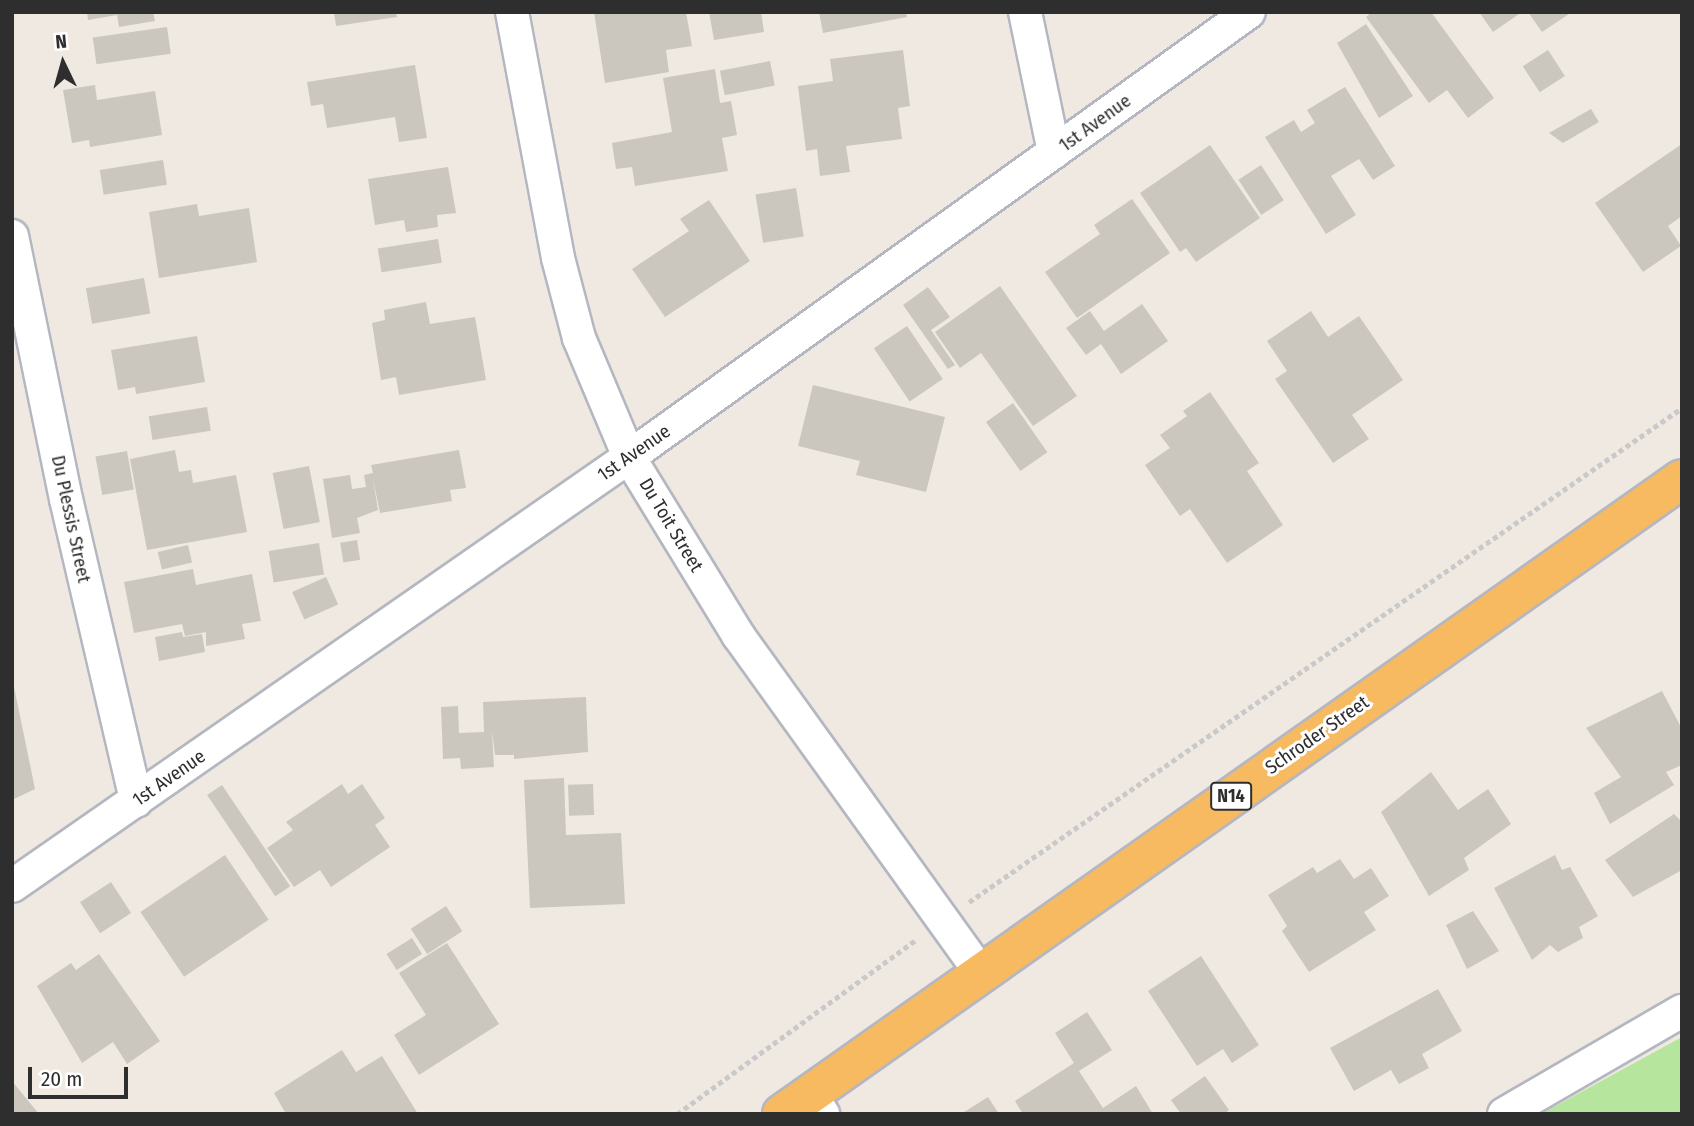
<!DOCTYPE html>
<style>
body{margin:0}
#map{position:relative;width:1694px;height:1126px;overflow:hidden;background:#efe9e1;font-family:"Fira Sans Condensed",sans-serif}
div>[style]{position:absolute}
.green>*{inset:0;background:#b6e59e}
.building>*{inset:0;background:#cbc7bf;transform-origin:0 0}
.path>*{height:4.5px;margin-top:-2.25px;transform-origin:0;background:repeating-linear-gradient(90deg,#c9c9c9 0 5px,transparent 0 8.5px)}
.roads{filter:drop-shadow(2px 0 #b4b7c1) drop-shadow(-2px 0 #b4b7c1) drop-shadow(0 2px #b4b7c1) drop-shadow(0 -2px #b4b7c1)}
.minor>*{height:32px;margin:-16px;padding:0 16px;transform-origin:16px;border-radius:16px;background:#fff}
.trunk>*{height:38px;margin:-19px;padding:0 19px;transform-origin:19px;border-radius:19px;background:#f8ba60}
span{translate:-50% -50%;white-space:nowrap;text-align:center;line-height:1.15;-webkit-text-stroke:6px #fff;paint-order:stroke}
.shield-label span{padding:2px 5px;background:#fff;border:2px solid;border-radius:5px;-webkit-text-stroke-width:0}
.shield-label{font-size:18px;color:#2e2e2e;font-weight:700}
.street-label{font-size:19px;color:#2e2e2e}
.frame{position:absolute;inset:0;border:14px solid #2e2e2e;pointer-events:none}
.north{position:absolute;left:28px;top:28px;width:70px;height:70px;-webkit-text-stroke:5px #fff;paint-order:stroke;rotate:355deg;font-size:19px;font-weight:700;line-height:28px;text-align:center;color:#2e2e2e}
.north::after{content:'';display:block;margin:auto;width:24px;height:32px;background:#2e2e2e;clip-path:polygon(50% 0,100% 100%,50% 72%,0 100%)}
.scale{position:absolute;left:28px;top:1067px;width:100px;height:32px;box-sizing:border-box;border:4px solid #2e2e2e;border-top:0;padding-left:9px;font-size:21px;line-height:24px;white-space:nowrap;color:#2e2e2e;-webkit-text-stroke:5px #fff;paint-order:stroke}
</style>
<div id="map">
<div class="green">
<i style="clip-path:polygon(1682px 1037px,1682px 1114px,1541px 1114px)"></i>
</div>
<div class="building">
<i style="clip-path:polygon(87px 12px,153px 12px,155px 21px,119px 27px,117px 15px,88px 20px)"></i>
<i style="clip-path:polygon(334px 12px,396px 12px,397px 17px,336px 26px)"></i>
<i style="clip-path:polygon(594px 12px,686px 12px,692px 46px,666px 50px,669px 72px,605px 83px)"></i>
<i style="clip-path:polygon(709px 12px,761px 12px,764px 32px,714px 40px)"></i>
<i style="clip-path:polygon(819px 12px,906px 12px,907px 17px,823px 33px)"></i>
<i style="clip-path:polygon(1372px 12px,1431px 12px,1494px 98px,1468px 118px,1447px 90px,1429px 103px,1366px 17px)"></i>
<i style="clip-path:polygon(1479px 12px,1522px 12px,1493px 32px)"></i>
<i style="clip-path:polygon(1528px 12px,1572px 12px,1542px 32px)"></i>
<i style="clip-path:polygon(1366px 24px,1413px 96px,1379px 118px,1337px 43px)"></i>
<i style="left:167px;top:27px;width:27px;height:75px;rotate:82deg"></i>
<i style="clip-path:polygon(903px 50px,910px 106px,898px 108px,902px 139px,846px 146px,850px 172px,820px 176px,817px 149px,806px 151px,798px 86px,833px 81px,830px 59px)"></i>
<i style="left:1548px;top:50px;width:31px;height:30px;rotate:57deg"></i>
<i style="left:770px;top:61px;width:25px;height:51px;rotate:79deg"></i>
<i style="clip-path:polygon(415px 65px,427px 138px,399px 142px,395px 117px,327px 128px,323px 104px,311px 106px,307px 82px)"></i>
<i style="clip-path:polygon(715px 69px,720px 103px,731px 101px,737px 135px,722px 138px,728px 171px,635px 186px,632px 167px,616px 169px,612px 143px,672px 132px,663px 78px)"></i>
<i style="clip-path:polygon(95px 85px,97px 100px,155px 91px,162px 135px,90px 147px,89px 140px,72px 143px,63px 90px)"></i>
<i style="clip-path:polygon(1345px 87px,1395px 166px,1373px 180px,1359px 159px,1331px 176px,1356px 215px,1326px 234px,1265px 137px,1294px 120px,1301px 132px,1315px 123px,1307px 110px)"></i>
<i style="clip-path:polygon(1591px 109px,1599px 122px,1563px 143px,1549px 133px)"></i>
<i style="clip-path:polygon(1682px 144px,1682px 216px,1668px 226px,1681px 246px,1643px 272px,1595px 203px)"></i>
<i style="clip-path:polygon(1210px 145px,1260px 218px,1196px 262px,1186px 248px,1180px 252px,1140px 193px)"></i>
<i style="left:163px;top:160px;width:25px;height:64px;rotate:81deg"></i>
<i style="left:1261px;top:165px;width:42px;height:27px;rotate:57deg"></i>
<i style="clip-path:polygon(448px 167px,456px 213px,437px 215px,438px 227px,406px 232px,404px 220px,375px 225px,368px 179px)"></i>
<i style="left:796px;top:188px;width:49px;height:41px;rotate:81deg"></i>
<i style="clip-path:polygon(1132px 199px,1170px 253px,1077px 318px,1045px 272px,1100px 234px,1094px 225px)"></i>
<i style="clip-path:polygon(709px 200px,750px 261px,665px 317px,632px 269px,689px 231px,680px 219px)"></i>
<i style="clip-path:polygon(197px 204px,199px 216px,249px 208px,257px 262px,159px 278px,149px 212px)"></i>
<i style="left:438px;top:239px;width:24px;height:61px;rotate:81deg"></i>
<i style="left:144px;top:278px;width:36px;height:59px;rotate:80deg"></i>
<i style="clip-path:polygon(1000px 286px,1077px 396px,1033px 426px,981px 353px,960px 368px,935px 332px)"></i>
<i style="clip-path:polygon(928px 287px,950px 317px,931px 330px,955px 365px,948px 369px,903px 305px)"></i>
<i style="clip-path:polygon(426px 302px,430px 324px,475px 317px,486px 380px,399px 395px,396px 377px,381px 380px,372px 323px,385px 320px,384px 310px)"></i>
<i style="clip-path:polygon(1142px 304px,1168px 341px,1121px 374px,1101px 344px,1086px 355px,1066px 328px,1090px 311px,1104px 331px)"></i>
<i style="clip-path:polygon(1311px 311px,1328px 337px,1359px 316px,1403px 380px,1352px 415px,1369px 439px,1333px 463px,1275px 379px,1287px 371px,1267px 341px)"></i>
<i style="left:907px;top:326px;width:64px;height:40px;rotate:56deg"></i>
<i style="clip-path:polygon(197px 336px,205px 382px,136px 394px,135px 387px,118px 390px,111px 350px)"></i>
<i style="clip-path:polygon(813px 385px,945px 417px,926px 492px,856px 475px,860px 461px,798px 446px)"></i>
<i style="clip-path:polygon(1210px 392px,1259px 463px,1247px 471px,1283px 525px,1227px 563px,1190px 509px,1180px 516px,1145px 465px,1170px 448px,1160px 435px,1187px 416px,1183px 411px)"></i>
<i style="left:1013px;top:403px;width:60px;height:33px;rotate:55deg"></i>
<i style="left:207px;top:407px;width:24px;height:59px;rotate:81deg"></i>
<i style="clip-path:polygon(175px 450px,179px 472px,191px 470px,193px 483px,236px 475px,247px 532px,147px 550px,130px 459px)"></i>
<i style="clip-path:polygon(459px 450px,466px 488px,450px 490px,452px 501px,380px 513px,373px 479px,378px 510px,357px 518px,360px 533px,332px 538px,323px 479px,350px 475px,352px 489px,366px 487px,364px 475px,373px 473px,371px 465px)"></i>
<i style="left:127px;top:451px;width:39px;height:32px;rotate:80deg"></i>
<i style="left:309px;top:466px;width:57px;height:37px;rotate:79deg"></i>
<i style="left:357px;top:540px;width:20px;height:17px;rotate:81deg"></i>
<i style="left:319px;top:543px;width:32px;height:51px;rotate:81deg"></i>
<i style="left:188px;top:545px;width:18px;height:31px;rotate:77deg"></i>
<i style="clip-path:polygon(193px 569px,196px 585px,252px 574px,261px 621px,242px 624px,245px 639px,206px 646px,206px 632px,185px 636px,182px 624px,134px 633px,124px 582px)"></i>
<i style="left:326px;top:577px;width:30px;height:37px;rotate:66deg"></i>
<i style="clip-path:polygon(182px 632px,183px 637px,202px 634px,205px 652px,159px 661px,155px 637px)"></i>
<i style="clip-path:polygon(12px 677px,35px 789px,12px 800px)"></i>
<i style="clip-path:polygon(1662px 691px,1682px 729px,1682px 765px,1666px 772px,1674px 785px,1610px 824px,1594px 793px,1621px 777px,1586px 728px)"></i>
<i style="clip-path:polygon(586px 697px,588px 752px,514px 759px,514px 755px,495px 755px,492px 731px,494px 767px,461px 769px,460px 758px,443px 759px,441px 707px,458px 706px,459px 733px,484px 732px,483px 702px)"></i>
<i style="clip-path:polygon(1431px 772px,1458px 810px,1488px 789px,1511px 824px,1464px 858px,1469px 870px,1429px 896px,1381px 812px)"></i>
<i style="clip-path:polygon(564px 778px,566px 835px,621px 833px,625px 904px,530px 908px,524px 780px)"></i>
<i style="clip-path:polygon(342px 784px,348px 794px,362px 784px,385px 818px,375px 825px,390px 847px,331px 887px,320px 870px,294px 887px,267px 848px,293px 830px,286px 822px)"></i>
<i style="left:593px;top:784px;width:31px;height:25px;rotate:88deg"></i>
<i style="left:222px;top:785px;width:122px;height:18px;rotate:56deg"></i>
<i style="clip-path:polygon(1674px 814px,1682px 822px,1682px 870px,1633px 897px,1605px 860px)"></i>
<i style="left:225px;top:855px;width:78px;height:102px;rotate:56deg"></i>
<i style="clip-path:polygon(1555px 855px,1562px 870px,1570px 867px,1598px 916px,1579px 927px,1583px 938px,1558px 952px,1550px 945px,1532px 960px,1494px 888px)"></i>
<i style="clip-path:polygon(1340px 859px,1354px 879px,1371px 868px,1389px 896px,1364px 912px,1376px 930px,1309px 972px,1282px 931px,1287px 926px,1268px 895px,1313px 867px,1317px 873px)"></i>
<i style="left:111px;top:882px;width:37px;height:37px;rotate:57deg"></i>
<i style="left:446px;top:906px;width:30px;height:42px;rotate:57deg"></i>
<i style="clip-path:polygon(1473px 911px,1499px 951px,1467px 969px,1446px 925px)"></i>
<i style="left:412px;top:938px;width:19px;height:30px;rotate:58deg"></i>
<i style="clip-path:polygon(447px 943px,499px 1024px,419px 1075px,394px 1035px,426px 1015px,399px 973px)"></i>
<i style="clip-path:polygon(99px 954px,160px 1041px,127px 1064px,113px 1042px,82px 1063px,37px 986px,71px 963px,76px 970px)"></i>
<i style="clip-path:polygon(1201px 956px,1259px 1045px,1232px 1063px,1223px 1049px,1197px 1066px,1148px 991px)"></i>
<i style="clip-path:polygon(1438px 989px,1462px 1031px,1422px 1054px,1429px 1068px,1399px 1084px,1391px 1070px,1354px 1091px,1330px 1048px)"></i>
<i style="clip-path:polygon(1087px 1012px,1112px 1050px,1079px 1071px,1103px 1108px,1136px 1086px,1153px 1114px,1023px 1114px,1015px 1101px,1074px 1063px,1055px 1033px)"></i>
<i style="clip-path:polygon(342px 1050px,356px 1072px,382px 1056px,418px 1114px,286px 1114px,274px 1093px)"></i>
<i style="clip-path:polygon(1205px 1076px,1229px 1110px,1224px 1114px,1181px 1114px,1171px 1100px)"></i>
<i style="clip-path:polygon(12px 1081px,39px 1114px,12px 1114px)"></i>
<i style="clip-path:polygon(988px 1097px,999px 1114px,961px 1114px)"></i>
</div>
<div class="path">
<i style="left:969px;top:902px;width:867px;rotate:-34.72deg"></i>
<i style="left:677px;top:1114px;width:297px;rotate:-36.1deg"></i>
</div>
<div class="roads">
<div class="minor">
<i style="left:512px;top:12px;width:250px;rotate:79.4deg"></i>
<i style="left:558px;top:258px;width:83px;rotate:75.3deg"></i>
<i style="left:579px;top:338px;width:129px;rotate:67.2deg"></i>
<i style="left:629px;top:457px;width:209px;rotate:58.5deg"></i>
<i style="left:738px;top:635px;width:413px;rotate:54.3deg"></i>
<i style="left:1025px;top:12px;width:143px;rotate:78.3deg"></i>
<i style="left:12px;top:236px;width:268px;rotate:78.4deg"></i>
<i style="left:66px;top:499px;width:310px;rotate:76.9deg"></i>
<i style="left:12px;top:886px;width:751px;rotate:-34.81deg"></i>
<i style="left:629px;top:457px;width:763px;rotate:-35.67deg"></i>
<i style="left:810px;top:1093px;width:25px;rotate:58deg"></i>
<i style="left:1504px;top:1114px;width:206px;rotate:-30.1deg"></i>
</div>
<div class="trunk">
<i style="left:782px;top:1114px;width:1101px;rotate:-35.21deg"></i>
</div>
</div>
<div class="shield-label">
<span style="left:1231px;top:796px">N14</span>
</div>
<div class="street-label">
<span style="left:1095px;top:123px;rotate:-36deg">1st Avenue</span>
<span style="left:634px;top:453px;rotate:-35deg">1st Avenue</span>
<span style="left:71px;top:519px;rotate:78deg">Du Plessis Street</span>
<span style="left:671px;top:525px;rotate:59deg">Du Toit Street</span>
<span style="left:1317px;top:735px;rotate:-35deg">Schroder Street</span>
<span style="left:169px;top:778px;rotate:-35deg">1st Avenue</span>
</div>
<div class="frame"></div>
<div class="north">N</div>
<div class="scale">20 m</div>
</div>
